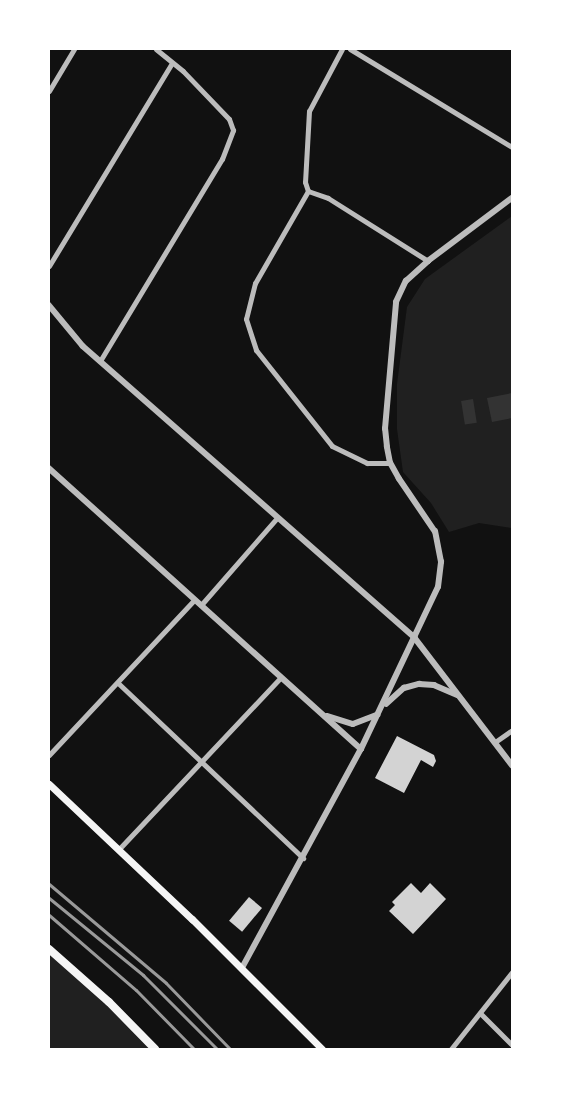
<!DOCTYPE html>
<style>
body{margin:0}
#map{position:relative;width:561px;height:1098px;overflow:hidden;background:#111;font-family:Overpass,sans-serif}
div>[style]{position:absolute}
.green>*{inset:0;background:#202020}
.water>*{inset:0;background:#333;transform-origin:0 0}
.building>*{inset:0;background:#d3d3d3;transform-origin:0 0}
.minor>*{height:5px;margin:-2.5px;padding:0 2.5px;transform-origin:2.5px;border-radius:2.5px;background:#bcbcbc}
.tertiary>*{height:5.5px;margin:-2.75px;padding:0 2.75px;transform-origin:2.75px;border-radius:2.75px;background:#bcbcbc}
.secondary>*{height:7px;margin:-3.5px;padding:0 3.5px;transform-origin:3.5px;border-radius:3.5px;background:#f5f5f5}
.trunk>*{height:8px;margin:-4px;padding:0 4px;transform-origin:4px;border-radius:4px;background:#f5f5f5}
.rail>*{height:3px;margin:-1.5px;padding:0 1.5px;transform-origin:1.5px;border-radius:1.5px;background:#9a9a9a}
span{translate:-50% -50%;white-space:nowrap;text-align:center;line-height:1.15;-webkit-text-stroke:4px #fff;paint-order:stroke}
.frame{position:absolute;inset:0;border:50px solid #fff;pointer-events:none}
</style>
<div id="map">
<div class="green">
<i style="clip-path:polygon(512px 216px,512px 528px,479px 523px,449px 532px,431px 503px,403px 472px,397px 429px,397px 384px,407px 307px,425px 279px)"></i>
<i style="clip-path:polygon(49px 949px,155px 1049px,49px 1049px)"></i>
</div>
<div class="water">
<i style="clip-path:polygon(512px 393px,512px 418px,492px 422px,487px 398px)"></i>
<i style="left:473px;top:399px;width:24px;height:12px;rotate:81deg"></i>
</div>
<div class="building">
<i style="clip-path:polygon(397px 736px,434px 755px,436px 761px,433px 767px,421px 760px,404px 793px,375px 778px)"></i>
<i style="clip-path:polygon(411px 883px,421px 893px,430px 883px,446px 899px,413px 934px,389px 911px,395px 905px,392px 902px)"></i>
<i style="left:249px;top:897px;width:17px;height:31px;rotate:40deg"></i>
</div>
<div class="minor">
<i style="left:342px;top:49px;width:70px;rotate:118deg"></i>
<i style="left:309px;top:111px;width:71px;rotate:93.2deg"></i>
<i style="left:305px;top:182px;width:9px;rotate:72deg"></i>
<i style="left:308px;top:191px;width:106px;rotate:119.9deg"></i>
<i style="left:255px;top:283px;width:37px;rotate:104deg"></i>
<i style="left:246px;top:319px;width:33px;rotate:72deg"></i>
<i style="left:256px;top:350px;width:122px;rotate:51.6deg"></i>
<i style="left:332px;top:446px;width:39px;rotate:26deg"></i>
<i style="left:367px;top:463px;width:23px"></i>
<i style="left:350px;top:49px;width:189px;rotate:31.2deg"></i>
<i style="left:49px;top:91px;width:49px;rotate:-59.2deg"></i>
<i style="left:308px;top:191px;width:21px;rotate:19deg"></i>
<i style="left:328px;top:198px;width:118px;rotate:32.2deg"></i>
<i style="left:49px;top:266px;width:237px;rotate:-58.8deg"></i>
<i style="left:100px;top:361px;width:236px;rotate:-58.9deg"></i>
<i style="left:222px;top:159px;width:31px;rotate:-69deg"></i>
<i style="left:233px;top:130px;width:12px;rotate:-110deg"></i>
<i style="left:229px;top:119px;width:66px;rotate:-133.8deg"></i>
<i style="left:183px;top:71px;width:35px;rotate:-141deg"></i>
<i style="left:201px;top:605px;width:114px;rotate:-48.9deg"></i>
<i style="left:118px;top:683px;width:255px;rotate:43.4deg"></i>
<i style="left:495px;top:742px;width:21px;rotate:-35deg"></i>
<i style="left:49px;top:755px;width:212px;rotate:-46.9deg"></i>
<i style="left:119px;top:849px;width:236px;rotate:-46.7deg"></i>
<i style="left:480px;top:1013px;width:45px;rotate:45deg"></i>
<i style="left:451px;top:1049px;width:98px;rotate:-51.6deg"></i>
</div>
<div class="tertiary">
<i style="left:49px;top:305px;width:53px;rotate:50.3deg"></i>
<i style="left:83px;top:346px;width:442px;rotate:41.3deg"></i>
<i style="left:415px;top:638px;width:160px;rotate:52.6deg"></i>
<i style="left:49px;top:468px;width:420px;rotate:42deg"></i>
<i style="left:386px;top:704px;width:24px;rotate:-42deg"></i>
<i style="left:404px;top:688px;width:16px;rotate:-15deg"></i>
<i style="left:419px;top:684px;width:15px;rotate:4deg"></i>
<i style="left:434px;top:685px;width:25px;rotate:23deg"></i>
<i style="left:327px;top:716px;width:27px;rotate:17deg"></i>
<i style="left:353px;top:724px;width:26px;rotate:-21deg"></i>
<i style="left:242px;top:968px;width:249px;rotate:-61.5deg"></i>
<i style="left:361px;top:749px;width:179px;rotate:-64.6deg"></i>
<i style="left:438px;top:587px;width:25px;rotate:-83deg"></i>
<i style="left:441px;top:562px;width:31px;rotate:-101deg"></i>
<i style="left:435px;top:532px;width:64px;rotate:-124.2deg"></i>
<i style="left:399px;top:479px;width:18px;rotate:-119deg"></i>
<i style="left:390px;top:463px;width:16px;rotate:-101deg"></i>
<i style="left:387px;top:447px;width:18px;rotate:-96deg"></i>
<i style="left:385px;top:429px;width:127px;rotate:-85deg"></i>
<i style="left:396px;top:302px;width:23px;rotate:-65deg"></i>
<i style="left:406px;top:281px;width:30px;rotate:-42deg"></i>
<i style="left:428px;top:261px;width:105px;rotate:-36.9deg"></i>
</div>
<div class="secondary">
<i style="left:49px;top:784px;width:197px;rotate:43.4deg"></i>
<i style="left:192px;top:919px;width:184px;rotate:45deg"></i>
</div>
<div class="trunk">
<i style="left:49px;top:949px;width:80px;rotate:41.5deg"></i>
<i style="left:109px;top:1002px;width:66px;rotate:45.6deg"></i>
</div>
<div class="rail">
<i style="left:49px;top:884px;width:153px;rotate:40.2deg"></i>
<i style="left:166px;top:983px;width:92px;rotate:45.9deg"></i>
<i style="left:49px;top:898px;width:122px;rotate:39.3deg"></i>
<i style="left:143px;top:975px;width:105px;rotate:45deg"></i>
<i style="left:49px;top:915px;width:115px;rotate:40.8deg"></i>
<i style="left:136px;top:990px;width:83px;rotate:45.5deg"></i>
</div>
<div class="frame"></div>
</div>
